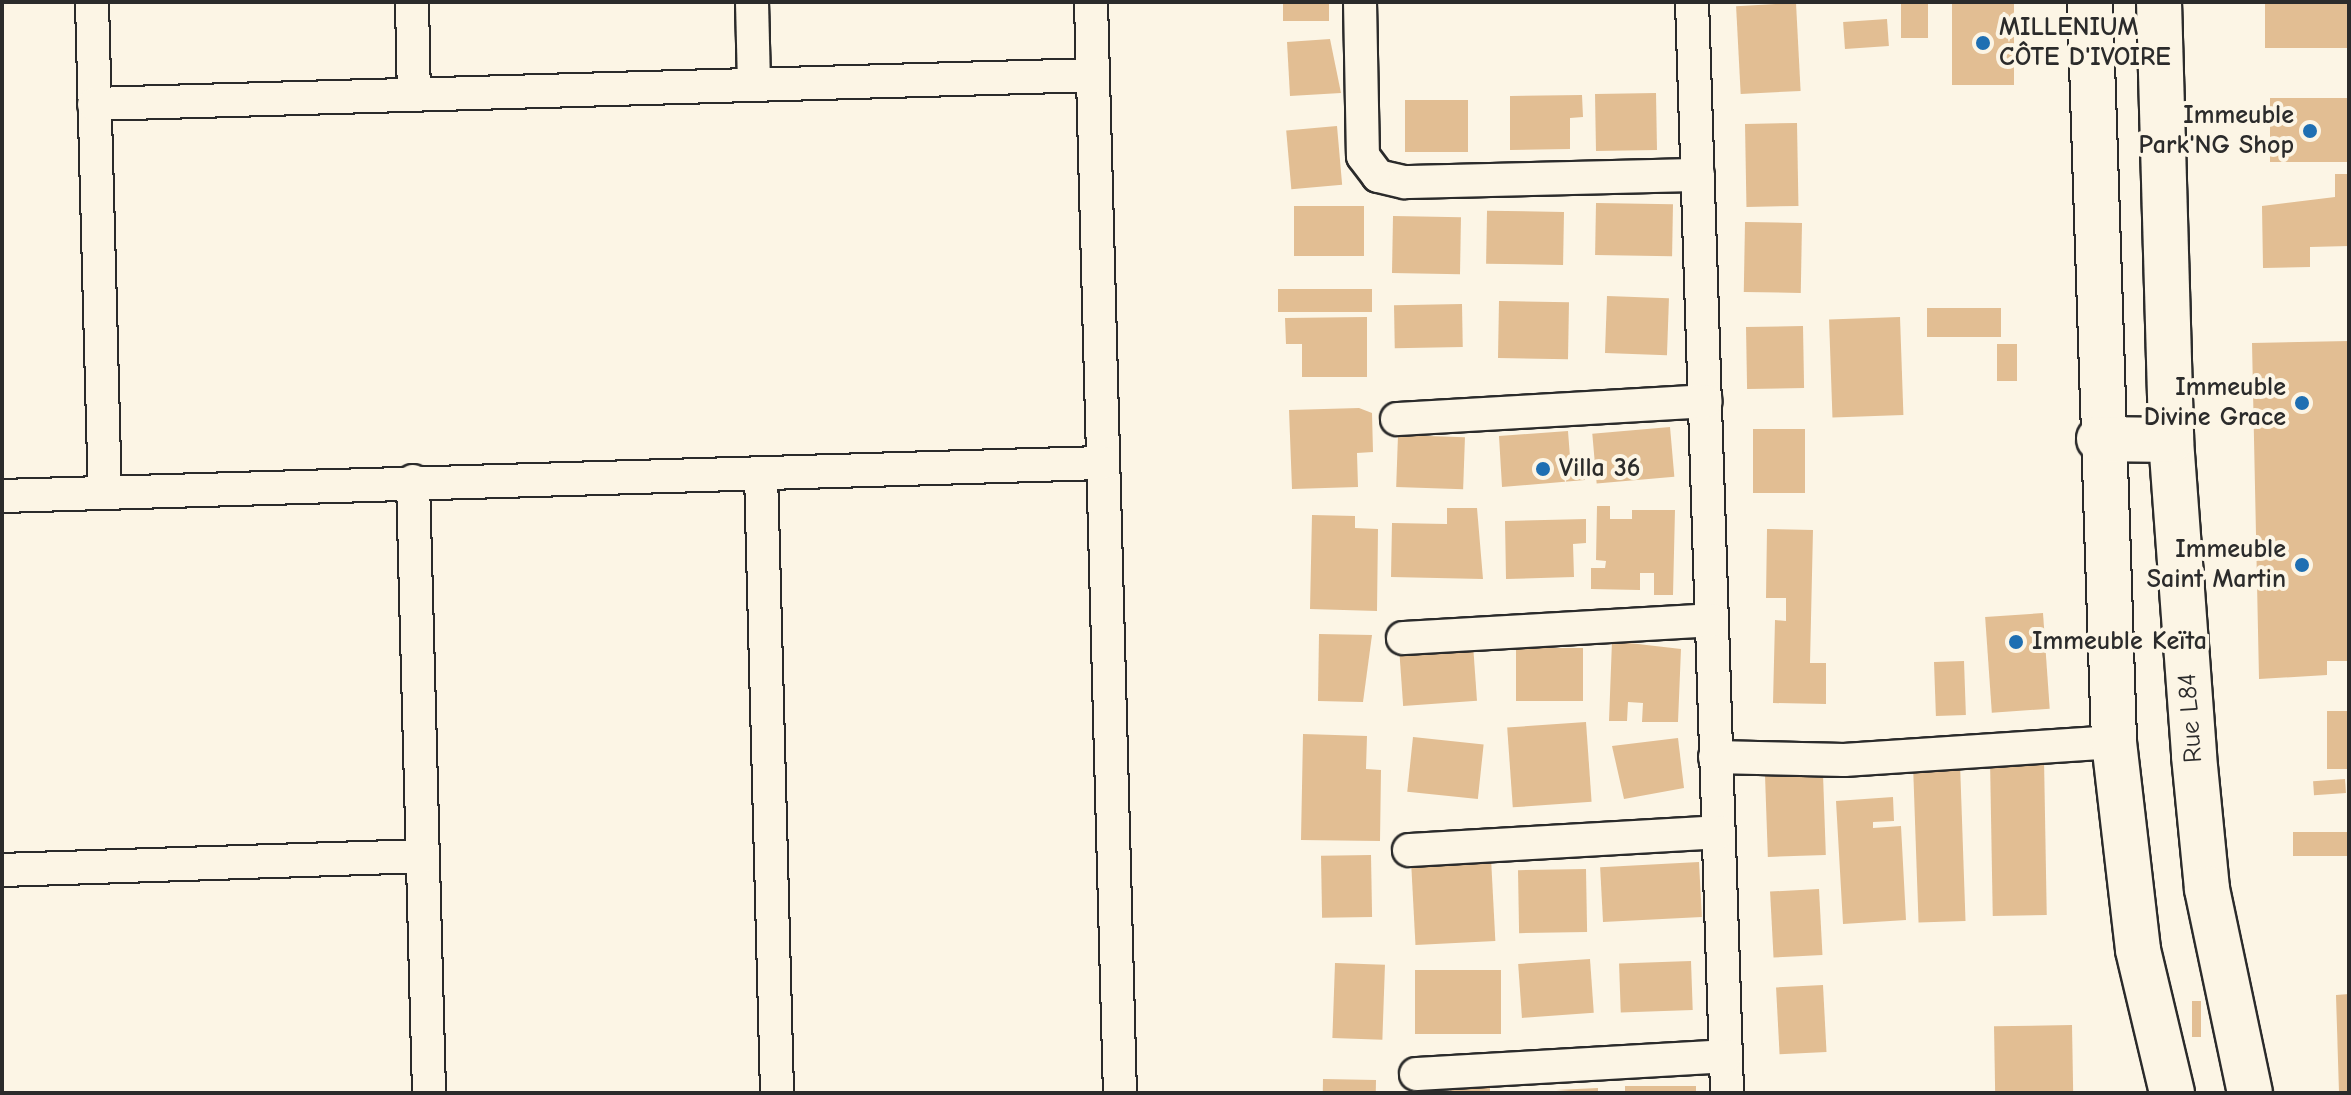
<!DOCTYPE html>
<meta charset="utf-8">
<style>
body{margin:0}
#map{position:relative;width:2351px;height:1095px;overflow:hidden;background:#fcf5e5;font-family:"Comic Neue",sans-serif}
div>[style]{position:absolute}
.building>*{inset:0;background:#e2be93;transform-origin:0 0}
.roads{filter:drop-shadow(2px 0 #2b2b2b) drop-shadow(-2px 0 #2b2b2b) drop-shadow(0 2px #2b2b2b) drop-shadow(0 -2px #2b2b2b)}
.street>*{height:32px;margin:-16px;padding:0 16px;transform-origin:16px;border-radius:16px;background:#fcf5e5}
.secondary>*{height:44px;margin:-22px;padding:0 22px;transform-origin:22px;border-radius:22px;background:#fcf5e5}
.dots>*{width:22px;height:22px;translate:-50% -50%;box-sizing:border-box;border:4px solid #fcf5e5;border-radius:50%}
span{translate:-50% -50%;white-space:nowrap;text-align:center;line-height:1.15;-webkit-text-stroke:8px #fcf5e5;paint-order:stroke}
.poi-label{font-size:26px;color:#2b2b2b;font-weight:700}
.left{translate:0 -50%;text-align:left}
.right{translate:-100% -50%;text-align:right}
.street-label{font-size:26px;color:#2b2b2b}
.frame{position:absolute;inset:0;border:4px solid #2b2b2b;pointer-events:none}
</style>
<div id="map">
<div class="building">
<i style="left:1283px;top:2px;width:46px;height:19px"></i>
<i style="left:1901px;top:2px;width:27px;height:36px"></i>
<i style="left:1952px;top:2px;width:62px;height:83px"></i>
<i style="left:2265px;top:2px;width:84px;height:46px"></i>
<i style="left:1796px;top:3px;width:88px;height:60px;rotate:87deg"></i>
<i style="left:1887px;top:19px;width:27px;height:44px;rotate:86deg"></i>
<i style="clip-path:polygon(1330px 39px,1341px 93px,1290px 96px,1287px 42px)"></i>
<i style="left:1656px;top:93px;width:57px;height:61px;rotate:89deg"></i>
<i style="clip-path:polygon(1582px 95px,1583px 117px,1570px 118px,1570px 149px,1510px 150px,1510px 96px)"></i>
<i style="left:2349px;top:98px;width:64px;height:79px;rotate:90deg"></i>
<i style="left:1405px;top:100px;width:63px;height:52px"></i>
<i style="left:1797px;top:123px;width:83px;height:52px;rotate:89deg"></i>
<i style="left:1337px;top:126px;width:59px;height:51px;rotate:85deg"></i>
<i style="clip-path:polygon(2335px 174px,2349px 174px,2349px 246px,2310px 247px,2310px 267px,2263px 268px,2262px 206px,2335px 197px)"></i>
<i style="left:1596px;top:203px;width:77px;height:52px;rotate:1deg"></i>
<i style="left:1294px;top:206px;width:70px;height:50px"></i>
<i style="left:1564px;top:212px;width:53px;height:77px;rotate:91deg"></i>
<i style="left:1393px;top:216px;width:68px;height:57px;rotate:1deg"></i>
<i style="left:1745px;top:222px;width:57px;height:70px;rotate:1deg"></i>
<i style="left:1372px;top:289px;width:23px;height:94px;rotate:90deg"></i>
<i style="left:1607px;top:296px;width:62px;height:57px;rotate:2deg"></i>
<i style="left:1499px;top:301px;width:70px;height:57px;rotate:1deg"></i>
<i style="left:1462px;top:304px;width:43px;height:68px;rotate:89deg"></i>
<i style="left:2001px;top:308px;width:29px;height:74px;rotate:90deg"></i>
<i style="clip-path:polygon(1367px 317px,1367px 377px,1302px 377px,1302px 344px,1286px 344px,1285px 318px)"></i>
<i style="left:1900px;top:317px;width:98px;height:71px;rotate:88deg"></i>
<i style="left:1803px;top:326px;width:62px;height:57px;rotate:89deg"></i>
<i style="clip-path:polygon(2349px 341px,2349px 661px,2327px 661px,2327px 675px,2259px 679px,2252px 343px)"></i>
<i style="left:1997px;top:344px;width:20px;height:37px"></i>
<i style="clip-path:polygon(1359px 408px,1372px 413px,1373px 452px,1357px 453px,1358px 487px,1292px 489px,1289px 410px)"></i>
<i style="left:1670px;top:427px;width:50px;height:78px;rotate:85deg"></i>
<i style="left:1753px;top:429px;width:52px;height:64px"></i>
<i style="clip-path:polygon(1568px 431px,1570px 457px,1583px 456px,1585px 480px,1502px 487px,1499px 436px)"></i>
<i style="left:1398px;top:435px;width:67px;height:52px;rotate:2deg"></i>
<i style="clip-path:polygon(1597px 506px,1610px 506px,1610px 519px,1632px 519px,1632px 510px,1675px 510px,1673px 595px,1654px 595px,1654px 573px,1640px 573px,1640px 590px,1591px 589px,1591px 568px,1605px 568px,1606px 561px,1596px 560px)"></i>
<i style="clip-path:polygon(1447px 508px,1477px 508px,1483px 579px,1391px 577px,1392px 523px,1447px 524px)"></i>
<i style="clip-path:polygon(1312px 515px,1355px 516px,1355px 528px,1378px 529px,1377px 611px,1310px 609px)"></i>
<i style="clip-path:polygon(1586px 519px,1586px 543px,1573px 544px,1574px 577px,1506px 579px,1505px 521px)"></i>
<i style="clip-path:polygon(1767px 529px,1813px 530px,1810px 663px,1826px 663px,1826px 704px,1773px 703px,1775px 620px,1786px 621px,1786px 598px,1766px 598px)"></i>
<i style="left:2043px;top:613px;width:96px;height:58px;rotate:86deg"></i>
<i style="clip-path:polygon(1319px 634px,1372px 635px,1363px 702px,1318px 701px)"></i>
<i style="clip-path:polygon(1612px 641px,1681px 649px,1678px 722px,1642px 722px,1643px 703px,1628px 702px,1627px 721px,1609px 721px)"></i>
<i style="left:1473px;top:644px;width:57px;height:74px;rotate:86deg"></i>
<i style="left:1516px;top:648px;width:67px;height:53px"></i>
<i style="left:1964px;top:661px;width:54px;height:30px;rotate:88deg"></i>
<i style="left:2327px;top:711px;width:22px;height:58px"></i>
<i style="left:1586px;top:722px;width:80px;height:79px;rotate:86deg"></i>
<i style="clip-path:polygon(1303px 734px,1367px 736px,1366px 769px,1381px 770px,1380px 841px,1301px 840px)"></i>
<i style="left:1413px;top:737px;width:71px;height:55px;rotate:6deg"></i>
<i style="clip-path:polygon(1678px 738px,1684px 788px,1624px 799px,1612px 746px)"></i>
<i style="left:2044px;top:758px;width:157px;height:54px;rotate:89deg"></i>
<i style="left:1960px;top:763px;width:158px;height:47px;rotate:88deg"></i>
<i style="left:1823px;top:774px;width:81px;height:58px;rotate:88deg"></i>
<i style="left:2345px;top:779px;width:14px;height:32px;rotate:86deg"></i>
<i style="clip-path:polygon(1893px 797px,1894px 821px,1873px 822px,1873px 828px,1901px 826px,1906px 920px,1843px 924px,1836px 801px)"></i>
<i style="left:2349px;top:832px;width:24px;height:56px;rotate:90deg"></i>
<i style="left:1371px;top:855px;width:62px;height:50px;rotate:89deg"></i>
<i style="left:1491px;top:858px;width:83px;height:80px;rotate:87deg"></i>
<i style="left:1699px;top:862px;width:55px;height:99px;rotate:87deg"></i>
<i style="left:1586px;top:869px;width:63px;height:68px;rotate:89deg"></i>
<i style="left:1819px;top:889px;width:66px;height:49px;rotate:87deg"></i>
<i style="left:1590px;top:959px;width:54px;height:72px;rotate:86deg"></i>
<i style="left:1691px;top:961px;width:49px;height:72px;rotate:88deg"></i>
<i style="left:1335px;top:963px;width:50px;height:75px;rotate:2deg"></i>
<i style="left:1415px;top:970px;width:86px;height:64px"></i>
<i style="left:1823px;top:985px;width:67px;height:47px;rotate:87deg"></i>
<i style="clip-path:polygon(2349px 994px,2349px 1093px,2339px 1093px,2336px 995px)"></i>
<i style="left:2192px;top:1001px;width:9px;height:36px"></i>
<i style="left:2072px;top:1025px;width:68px;height:78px;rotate:89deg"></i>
<i style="left:1323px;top:1079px;width:53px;height:14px;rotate:1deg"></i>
<i style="clip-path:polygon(1490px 1084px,1490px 1093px,1450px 1093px,1450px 1086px)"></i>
<i style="left:1625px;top:1086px;width:71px;height:7px"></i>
<i style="clip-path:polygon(1598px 1088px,1598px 1093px,1556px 1090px)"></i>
</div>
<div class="roads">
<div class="street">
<i style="left:92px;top:2px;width:491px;rotate:88.5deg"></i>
<i style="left:412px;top:2px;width:93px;rotate:88.8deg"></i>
<i style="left:752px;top:2px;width:83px;rotate:88.6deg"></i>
<i style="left:1091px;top:2px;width:1091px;rotate:88.48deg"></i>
<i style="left:1360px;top:2px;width:154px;rotate:88.9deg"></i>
<i style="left:1363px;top:156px;width:25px;rotate:53deg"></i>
<i style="left:1378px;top:176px;width:28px;rotate:13deg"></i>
<i style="left:1405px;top:182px;width:293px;rotate:-1.4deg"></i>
<i style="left:1692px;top:2px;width:1092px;rotate:88.16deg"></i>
<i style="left:94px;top:104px;width:999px;rotate:-1.66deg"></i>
<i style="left:1397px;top:419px;width:309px;rotate:-3.3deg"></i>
<i style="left:761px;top:473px;width:620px;rotate:88.52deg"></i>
<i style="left:413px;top:481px;width:612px;rotate:88.5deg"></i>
<i style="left:2px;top:496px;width:1101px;rotate:-1.72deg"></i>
<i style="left:1403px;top:638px;width:309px;rotate:-3.3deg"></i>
<i style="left:1715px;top:757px;width:129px;rotate:1.3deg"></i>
<i style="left:1844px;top:760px;width:271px;rotate:-3.8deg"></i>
<i style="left:1409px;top:850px;width:310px;rotate:-3.3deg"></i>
<i style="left:2px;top:870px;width:421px;rotate:-1.9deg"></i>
<i style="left:1416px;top:1074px;width:310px;rotate:-3.3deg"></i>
</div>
<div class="secondary">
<i style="left:2090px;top:2px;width:740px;rotate:88.14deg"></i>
<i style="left:2114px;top:742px;width:209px;rotate:83.4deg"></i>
<i style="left:2138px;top:950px;width:147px;rotate:76.6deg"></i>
<i style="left:2159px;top:2px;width:438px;rotate:88.4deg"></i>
<i style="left:2171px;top:440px;width:317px;rotate:85.8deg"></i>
<i style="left:2194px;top:756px;width:134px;rotate:84.4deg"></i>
<i style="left:2207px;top:889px;width:208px;rotate:78.1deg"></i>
<i style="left:2099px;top:439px;width:72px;rotate:0.8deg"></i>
</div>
</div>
<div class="dots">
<i style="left:1983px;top:43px;background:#1f6fb2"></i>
<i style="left:2310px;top:131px;background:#1f6fb2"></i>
<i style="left:2302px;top:403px;background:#1f6fb2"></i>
<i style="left:1543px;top:469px;background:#1f6fb2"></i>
<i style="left:2302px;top:565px;background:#1f6fb2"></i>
<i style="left:2016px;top:642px;background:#1f6fb2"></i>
</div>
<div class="poi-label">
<span class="left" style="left:1999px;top:43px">MILLENIUM<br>CÔTE D'IVOIRE</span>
<span class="right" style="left:2294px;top:131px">Immeuble<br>Park'NG Shop</span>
<span class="right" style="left:2286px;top:403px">Immeuble<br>Divine Grace</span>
<span class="left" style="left:1559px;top:469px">Villa 36</span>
<span class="right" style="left:2286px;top:565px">Immeuble<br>Saint Martin</span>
<span class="left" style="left:2032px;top:642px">Immeuble Keïta</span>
</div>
<div class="street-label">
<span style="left:2191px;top:718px;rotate:-94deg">Rue L84</span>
</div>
<div class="frame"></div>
</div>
